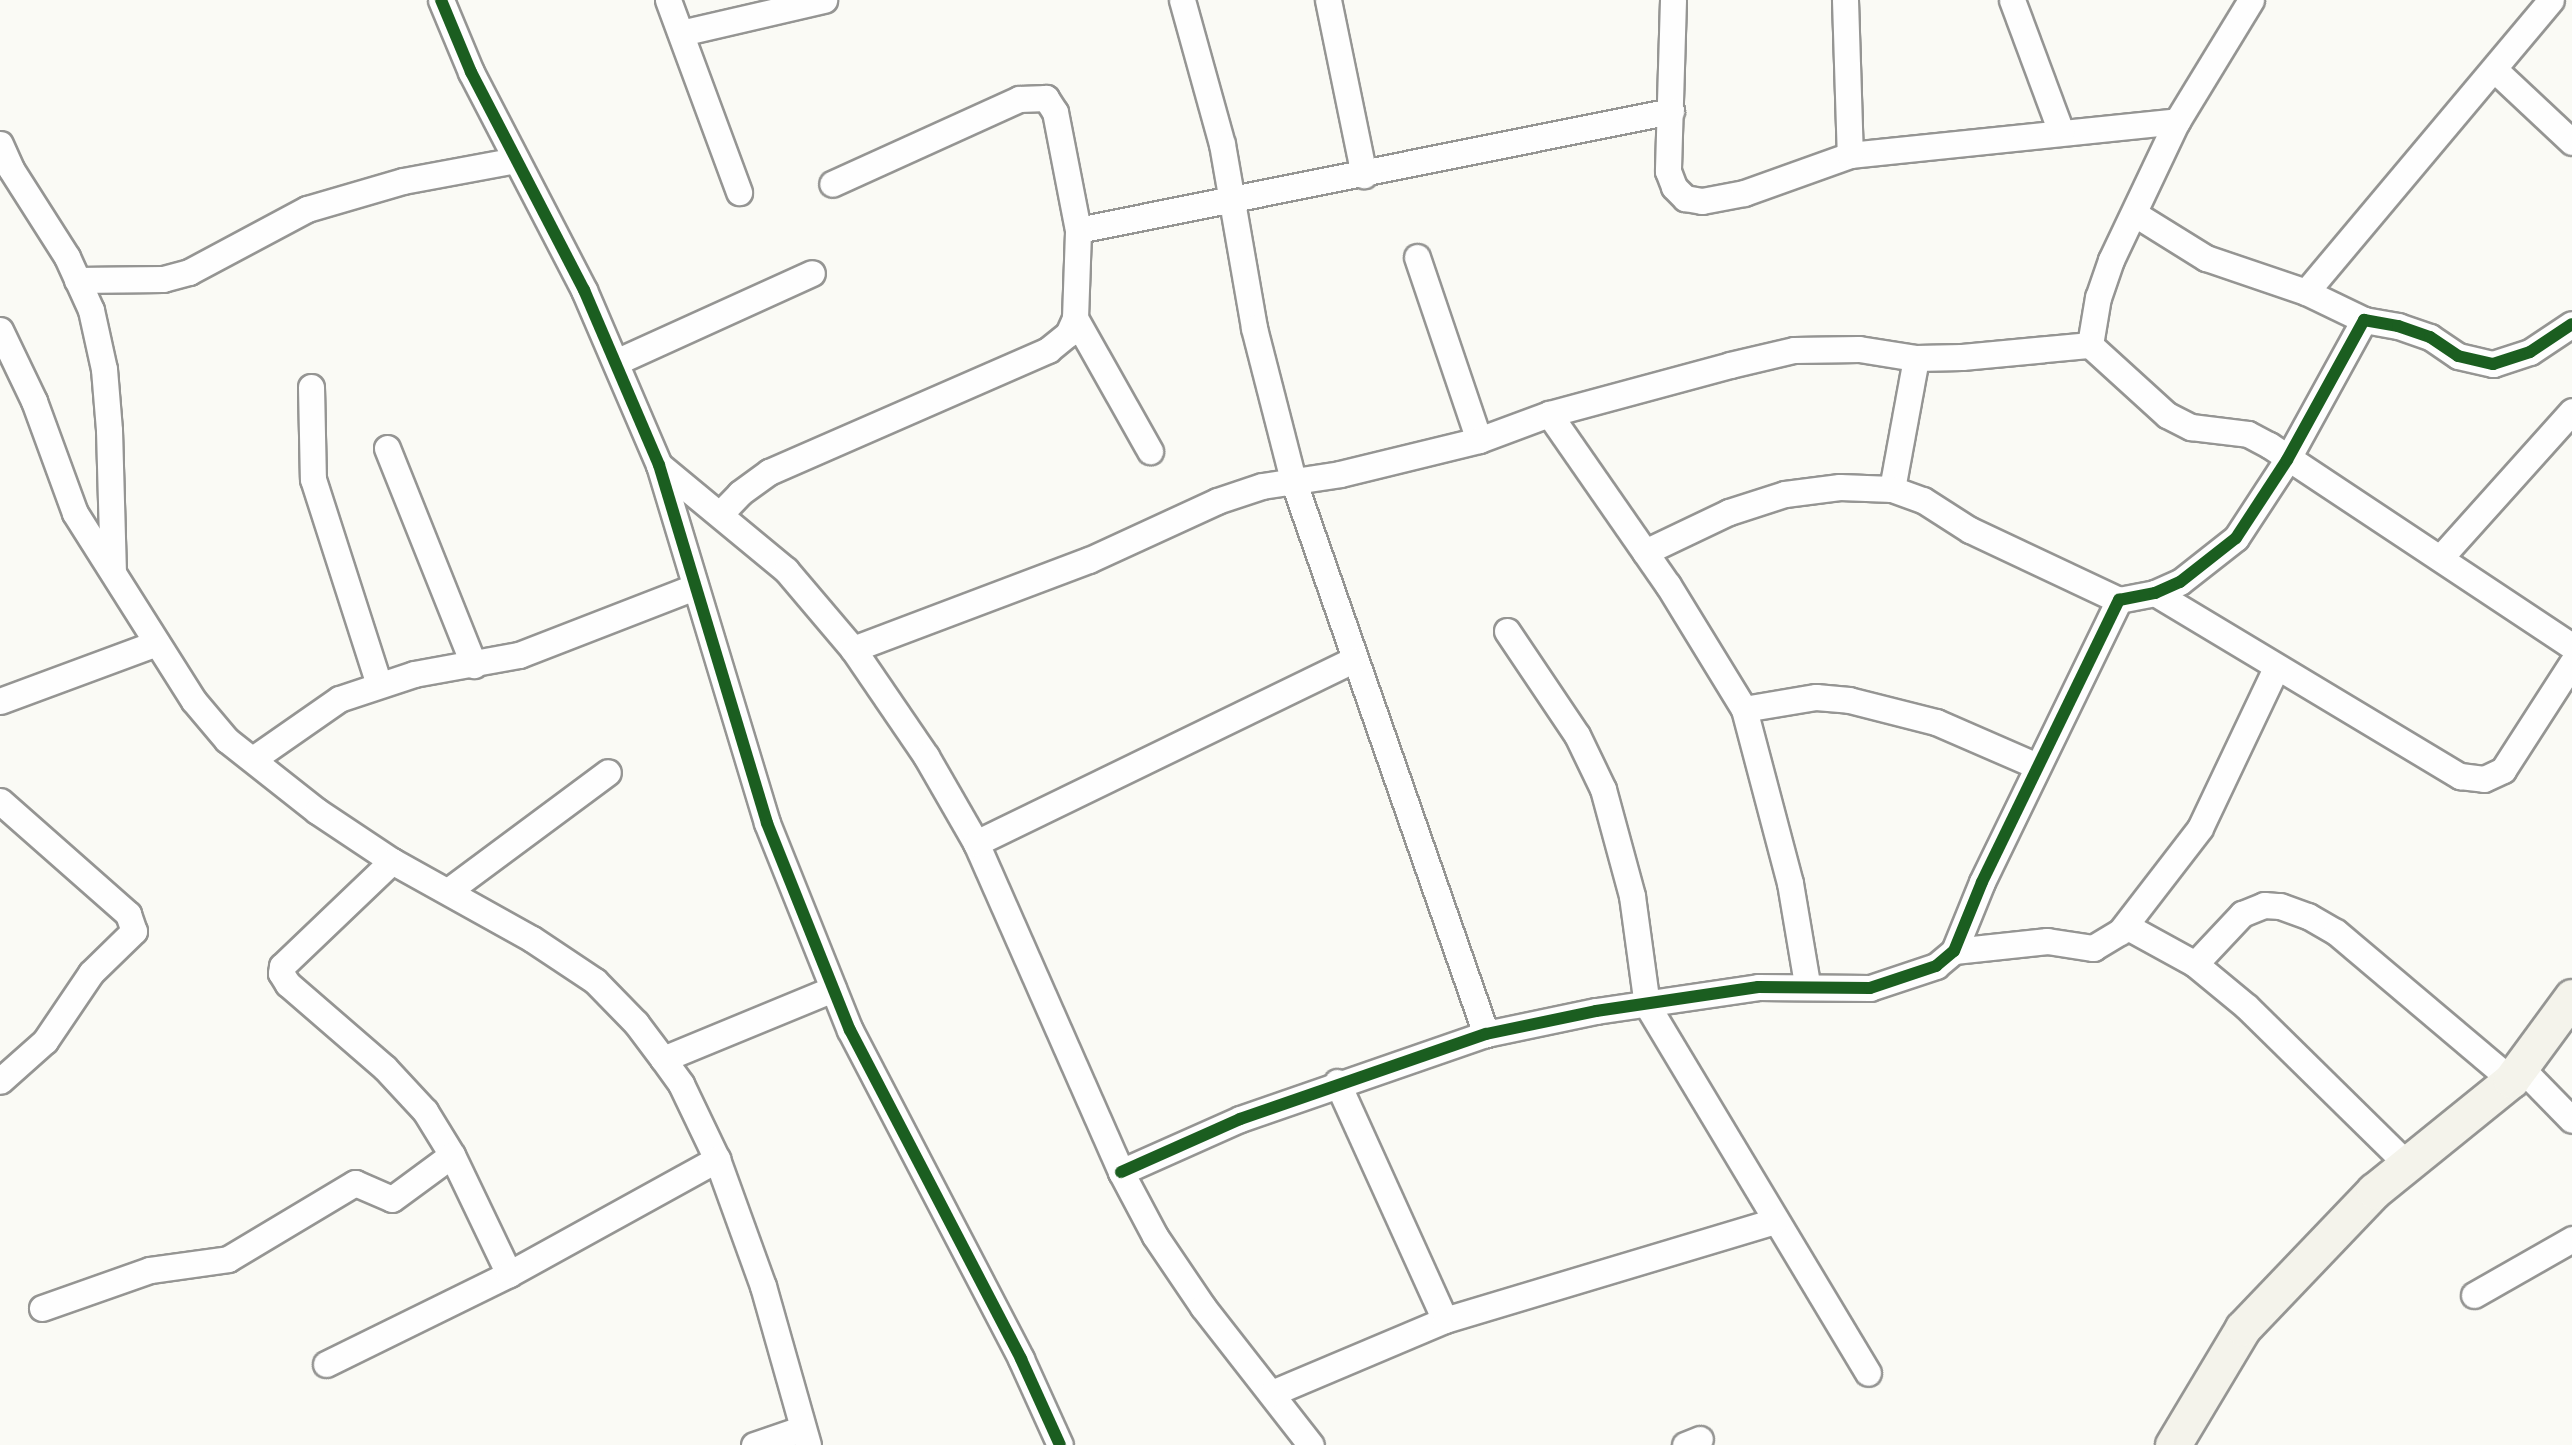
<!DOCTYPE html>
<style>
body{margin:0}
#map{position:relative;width:2572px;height:1445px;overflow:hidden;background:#fafaf5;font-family:"Playfair Display",serif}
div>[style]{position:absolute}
.roads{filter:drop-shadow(2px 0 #959593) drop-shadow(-2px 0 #959593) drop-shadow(0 2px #959593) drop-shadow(0 -2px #959593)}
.minor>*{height:25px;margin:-12.5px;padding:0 12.5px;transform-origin:12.5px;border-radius:12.5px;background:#fefefe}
.secondary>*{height:35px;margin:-17.5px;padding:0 17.5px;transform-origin:17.5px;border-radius:17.5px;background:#f4f3eb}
.cycleway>*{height:12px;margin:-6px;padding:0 6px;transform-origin:6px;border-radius:6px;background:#1b5e20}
span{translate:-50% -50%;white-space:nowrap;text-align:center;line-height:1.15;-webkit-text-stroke:10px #fff;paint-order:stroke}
</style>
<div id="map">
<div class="roads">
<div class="minor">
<i style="left:441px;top:0;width:78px;rotate:67.4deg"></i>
<i style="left:471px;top:72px;width:246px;rotate:62.6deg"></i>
<i style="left:584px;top:290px;width:190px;rotate:66.8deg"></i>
<i style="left:659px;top:465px;width:374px;rotate:73.2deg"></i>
<i style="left:767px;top:823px;width:223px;rotate:68.2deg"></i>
<i style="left:850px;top:1030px;width:371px;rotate:62.5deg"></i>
<i style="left:1021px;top:1359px;width:94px;rotate:65.6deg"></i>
<i style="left:668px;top:0;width:205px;rotate:69.7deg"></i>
<i style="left:1182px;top:0;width:149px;rotate:74.5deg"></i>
<i style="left:1222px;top:144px;width:187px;rotate:80.1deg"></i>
<i style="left:1254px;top:328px;width:157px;rotate:75.6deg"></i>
<i style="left:1293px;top:480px;width:587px;rotate:70.79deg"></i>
<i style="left:1328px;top:0;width:179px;rotate:78.4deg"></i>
<i style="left:1673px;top:0;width:171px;rotate:91.7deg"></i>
<i style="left:1668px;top:171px;width:17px;rotate:69deg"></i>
<i style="left:1674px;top:187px;width:16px;rotate:45deg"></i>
<i style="left:1685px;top:198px;width:17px;rotate:10deg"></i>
<i style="left:1702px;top:201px;width:43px;rotate:-10.8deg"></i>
<i style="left:1744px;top:193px;width:113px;rotate:-19.7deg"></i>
<i style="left:1850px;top:155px;width:329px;rotate:-5.9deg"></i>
<i style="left:1845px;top:0;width:155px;rotate:88.2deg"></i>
<i style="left:2012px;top:0;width:141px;rotate:69.6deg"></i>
<i style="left:2251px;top:0;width:142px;rotate:121.4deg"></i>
<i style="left:2177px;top:121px;width:154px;rotate:115.4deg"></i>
<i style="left:2111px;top:260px;width:39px;rotate:109deg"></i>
<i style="left:2098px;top:297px;width:49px;rotate:99.5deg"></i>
<i style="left:2090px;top:345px;width:104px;rotate:42.3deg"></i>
<i style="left:2167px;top:415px;width:27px;rotate:27deg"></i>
<i style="left:2191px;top:427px;width:57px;rotate:7deg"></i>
<i style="left:2248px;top:434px;width:24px;rotate:28deg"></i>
<i style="left:2269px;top:445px;width:364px;rotate:33.6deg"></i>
<i style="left:681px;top:33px;width:147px;rotate:-13deg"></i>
<i style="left:2496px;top:71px;width:104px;rotate:43.1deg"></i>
<i style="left:0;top:144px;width:27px;rotate:66deg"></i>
<i style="left:11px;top:169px;width:104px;rotate:57.5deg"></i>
<i style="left:67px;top:257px;width:58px;rotate:65.6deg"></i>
<i style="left:91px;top:310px;width:60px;rotate:77.6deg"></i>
<i style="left:104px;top:369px;width:61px;rotate:85.3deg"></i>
<i style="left:109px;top:430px;width:142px;rotate:88.4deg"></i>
<i style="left:2135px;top:214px;width:84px;rotate:31.8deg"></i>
<i style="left:2206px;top:258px;width:106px;rotate:18.8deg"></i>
<i style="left:2306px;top:292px;width:64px;rotate:25.8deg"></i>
<i style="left:1078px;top:230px;width:605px;rotate:-11.35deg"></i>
<i style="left:1417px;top:257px;width:193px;rotate:71.3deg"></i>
<i style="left:77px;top:280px;width:86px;rotate:-0.7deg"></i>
<i style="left:163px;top:279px;width:27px;rotate:-15deg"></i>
<i style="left:189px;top:272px;width:134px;rotate:-28.1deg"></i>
<i style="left:307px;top:209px;width:100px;rotate:-16.3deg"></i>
<i style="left:403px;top:181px;width:115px;rotate:-10.5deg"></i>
<i style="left:2306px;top:292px;width:381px;rotate:-50deg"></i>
<i style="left:1075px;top:318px;width:153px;rotate:60.6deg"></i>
<i style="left:0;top:330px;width:79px;rotate:64.4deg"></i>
<i style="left:34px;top:401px;width:119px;rotate:69.9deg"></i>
<i style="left:75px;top:513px;width:222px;rotate:57.7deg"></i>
<i style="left:194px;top:701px;width:51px;rotate:49.8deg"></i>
<i style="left:227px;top:740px;width:115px;rotate:38.3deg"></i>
<i style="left:317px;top:811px;width:90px;rotate:33.7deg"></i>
<i style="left:392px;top:861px;width:160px;rotate:29.1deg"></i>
<i style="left:532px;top:939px;width:76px;rotate:33.7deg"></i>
<i style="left:595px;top:981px;width:59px;rotate:45.7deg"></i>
<i style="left:636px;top:1023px;width:45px;rotate:53.1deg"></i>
<i style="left:663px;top:1059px;width:31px;rotate:54deg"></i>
<i style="left:681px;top:1084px;width:83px;rotate:64.4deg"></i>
<i style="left:717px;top:1159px;width:135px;rotate:70.1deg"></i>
<i style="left:763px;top:1286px;width:165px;rotate:74.2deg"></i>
<i style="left:616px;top:362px;width:215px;rotate:-24.4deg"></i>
<i style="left:311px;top:387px;width:92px;rotate:88.8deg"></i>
<i style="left:313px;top:479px;width:215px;rotate:72.2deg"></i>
<i style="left:1549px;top:414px;width:208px;rotate:55.2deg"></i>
<i style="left:1668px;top:585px;width:145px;rotate:58.5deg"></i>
<i style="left:1744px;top:709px;width:180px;rotate:75.2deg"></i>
<i style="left:1790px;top:883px;width:102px;rotate:80.4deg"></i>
<i style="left:387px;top:448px;width:234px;rotate:68.2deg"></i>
<i style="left:659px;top:465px;width:165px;rotate:39.6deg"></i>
<i style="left:786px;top:570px;width:104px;rotate:49.7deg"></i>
<i style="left:853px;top:649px;width:130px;rotate:55.7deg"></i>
<i style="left:926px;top:756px;width:100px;rotate:60.1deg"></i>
<i style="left:976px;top:843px;width:360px;rotate:66.2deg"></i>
<i style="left:1121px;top:1172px;width:72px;rotate:62deg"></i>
<i style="left:1155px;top:1236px;width:86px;rotate:55.9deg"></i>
<i style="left:1203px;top:1307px;width:175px;rotate:52deg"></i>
<i style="left:1892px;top:489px;width:133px;rotate:-79.6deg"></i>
<i style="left:720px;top:514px;width:29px;rotate:-46deg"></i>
<i style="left:740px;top:493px;width:36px;rotate:-36deg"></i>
<i style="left:769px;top:472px;width:305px;rotate:-23.6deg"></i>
<i style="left:1048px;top:350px;width:26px;rotate:-39deg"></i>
<i style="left:1068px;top:334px;width:17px;rotate:-66deg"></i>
<i style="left:1075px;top:318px;width:88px;rotate:-88deg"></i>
<i style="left:1078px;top:230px;width:120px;rotate:-101deg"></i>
<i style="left:1055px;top:112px;width:17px;rotate:-123deg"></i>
<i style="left:1046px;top:98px;width:27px;rotate:178deg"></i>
<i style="left:1019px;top:99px;width:205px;rotate:155.6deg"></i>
<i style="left:1645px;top:552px;width:93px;rotate:-25.5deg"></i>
<i style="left:1729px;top:512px;width:59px;rotate:-17.8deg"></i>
<i style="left:1785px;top:494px;width:55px;rotate:-7.3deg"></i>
<i style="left:1840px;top:487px;width:52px;rotate:2.2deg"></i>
<i style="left:1892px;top:489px;width:33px;rotate:20deg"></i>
<i style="left:1923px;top:500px;width:56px;rotate:32.6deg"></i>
<i style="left:1970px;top:530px;width:165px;rotate:25.2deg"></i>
<i style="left:2441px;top:557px;width:196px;rotate:-48.1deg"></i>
<i style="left:2155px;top:593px;width:356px;rotate:31deg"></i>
<i style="left:2460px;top:776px;width:24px;rotate:7deg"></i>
<i style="left:2484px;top:779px;width:21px;rotate:-25deg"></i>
<i style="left:2503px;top:770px;width:127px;rotate:-57.2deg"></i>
<i style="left:1507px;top:631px;width:125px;rotate:56.1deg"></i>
<i style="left:1577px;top:735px;width:60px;rotate:64.3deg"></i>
<i style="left:1603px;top:789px;width:111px;rotate:74.8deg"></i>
<i style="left:1632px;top:896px;width:110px;rotate:82.2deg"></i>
<i style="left:1647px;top:1005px;width:429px;rotate:59deg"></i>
<i style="left:853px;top:649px;width:252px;rotate:-20.7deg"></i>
<i style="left:1089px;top:560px;width:141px;rotate:-24.7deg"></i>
<i style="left:1217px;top:501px;width:47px;rotate:-18.4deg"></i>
<i style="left:1262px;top:486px;width:79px;rotate:-8.7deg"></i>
<i style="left:1340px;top:474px;width:143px;rotate:-13.7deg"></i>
<i style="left:1479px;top:440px;width:75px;rotate:-20.4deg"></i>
<i style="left:1549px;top:414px;width:188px;rotate:-15.1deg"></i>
<i style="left:1730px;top:365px;width:66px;rotate:-13.2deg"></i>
<i style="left:1794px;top:350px;width:65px;rotate:-0.9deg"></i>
<i style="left:1859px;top:349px;width:58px;rotate:9deg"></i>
<i style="left:1916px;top:358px;width:46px;rotate:-1.2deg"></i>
<i style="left:1962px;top:357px;width:129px;rotate:-5.4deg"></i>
<i style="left:0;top:701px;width:167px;rotate:-20.3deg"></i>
<i style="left:1744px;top:709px;width:73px;rotate:-9.5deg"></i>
<i style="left:1816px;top:697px;width:33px;rotate:5deg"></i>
<i style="left:1849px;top:700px;width:90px;rotate:14.2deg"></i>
<i style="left:1936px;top:722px;width:110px;rotate:23.5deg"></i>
<i style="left:253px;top:759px;width:105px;rotate:-34.9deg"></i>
<i style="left:339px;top:699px;width:79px;rotate:-18.4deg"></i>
<i style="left:414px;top:674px;width:107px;rotate:-10.3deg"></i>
<i style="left:519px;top:655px;width:188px;rotate:-21.2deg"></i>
<i style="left:0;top:801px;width:171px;rotate:41.4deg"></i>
<i style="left:128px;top:914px;width:18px;rotate:71deg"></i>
<i style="left:134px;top:931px;width:60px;rotate:135.7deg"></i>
<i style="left:91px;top:973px;width:82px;rotate:124.1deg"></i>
<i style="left:45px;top:1041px;width:60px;rotate:138.4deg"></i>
<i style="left:976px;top:843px;width:419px;rotate:-25.9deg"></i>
<i style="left:392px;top:861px;width:152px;rotate:136.3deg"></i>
<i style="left:282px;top:966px;width:7px;rotate:98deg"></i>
<i style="left:281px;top:973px;width:13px;rotate:58deg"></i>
<i style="left:288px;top:984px;width:128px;rotate:40.9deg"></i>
<i style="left:385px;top:1068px;width:59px;rotate:47.1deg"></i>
<i style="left:425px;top:1111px;width:52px;rotate:58.5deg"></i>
<i style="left:452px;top:1155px;width:132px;rotate:64.4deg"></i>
<i style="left:448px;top:891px;width:199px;rotate:-36.6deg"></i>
<i style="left:2126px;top:926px;width:79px;rotate:28.8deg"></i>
<i style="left:2195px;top:964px;width:67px;rotate:39.6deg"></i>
<i style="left:2247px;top:1007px;width:226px;rotate:44.5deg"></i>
<i style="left:1954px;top:951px;width:94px;rotate:-6.1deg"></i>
<i style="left:2047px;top:941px;width:47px;rotate:8.7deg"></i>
<i style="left:2093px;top:948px;width:31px;rotate:-31deg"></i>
<i style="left:2120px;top:932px;width:131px;rotate:-52.4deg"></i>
<i style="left:2200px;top:828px;width:177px;rotate:-64.6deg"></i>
<i style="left:2195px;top:964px;width:69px;rotate:-46.8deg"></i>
<i style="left:2242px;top:914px;width:24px;rotate:-22deg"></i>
<i style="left:2264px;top:905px;width:16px;rotate:4deg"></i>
<i style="left:2280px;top:906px;width:30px;rotate:20deg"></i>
<i style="left:2308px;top:916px;width:32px;rotate:30deg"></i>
<i style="left:2336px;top:932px;width:229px;rotate:40.2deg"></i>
<i style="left:663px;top:1059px;width:184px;rotate:-22.4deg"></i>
<i style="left:2522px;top:1069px;width:71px;rotate:45.6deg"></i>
<i style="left:1337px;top:1082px;width:261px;rotate:65.6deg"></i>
<i style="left:1121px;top:1172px;width:130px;rotate:-24deg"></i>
<i style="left:1240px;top:1119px;width:260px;rotate:-19.1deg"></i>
<i style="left:1486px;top:1034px;width:112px;rotate:-11.8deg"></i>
<i style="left:1596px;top:1011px;width:164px;rotate:-8.4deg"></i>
<i style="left:1758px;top:987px;width:112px;rotate:0.5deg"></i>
<i style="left:1870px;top:988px;width:70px;rotate:-18.4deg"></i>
<i style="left:1936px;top:966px;width:23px;rotate:-40deg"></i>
<i style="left:1954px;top:951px;width:74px;rotate:-67.9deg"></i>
<i style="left:1982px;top:882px;width:314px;rotate:-64.1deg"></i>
<i style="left:2119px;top:600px;width:37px;rotate:-11deg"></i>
<i style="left:2155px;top:593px;width:27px;rotate:-24deg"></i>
<i style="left:2180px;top:582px;width:71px;rotate:-38.2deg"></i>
<i style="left:2236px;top:538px;width:93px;rotate:-56.8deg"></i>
<i style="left:2287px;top:460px;width:160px;rotate:-61.2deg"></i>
<i style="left:2364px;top:320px;width:35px;rotate:10deg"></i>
<i style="left:2398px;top:326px;width:34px;rotate:19deg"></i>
<i style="left:2430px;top:337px;width:34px;rotate:34deg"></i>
<i style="left:2458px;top:356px;width:36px;rotate:13deg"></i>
<i style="left:2493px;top:364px;width:39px;rotate:-18deg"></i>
<i style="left:2530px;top:352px;width:50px;rotate:-33.7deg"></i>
<i style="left:2474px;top:1295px;width:113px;rotate:-29.7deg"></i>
<i style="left:42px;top:1308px;width:114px;rotate:-19.4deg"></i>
<i style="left:150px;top:1270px;width:79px;rotate:-8deg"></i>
<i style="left:228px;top:1259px;width:148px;rotate:-30.9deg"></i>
<i style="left:355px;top:1183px;width:40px;rotate:23.4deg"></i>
<i style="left:392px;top:1199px;width:74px;rotate:-36.3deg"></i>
<i style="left:326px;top:1364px;width:204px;rotate:-26.2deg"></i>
<i style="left:509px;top:1274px;width:238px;rotate:-28.9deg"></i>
<i style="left:1272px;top:1393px;width:188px;rotate:-22.9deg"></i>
<i style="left:1445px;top:1320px;width:344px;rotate:-16.7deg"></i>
<i style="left:754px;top:1445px;width:50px;rotate:-18.8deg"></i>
<i style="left:1685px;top:1445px;width:16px;rotate:-22deg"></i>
</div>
<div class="secondary">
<i style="left:2173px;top:1445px;width:136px;rotate:-59.1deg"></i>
<i style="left:2243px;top:1328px;width:190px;rotate:-46.3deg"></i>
<i style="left:2374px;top:1191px;width:176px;rotate:-39deg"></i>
<i style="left:2511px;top:1080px;width:103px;rotate:-53.7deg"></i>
</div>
</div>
<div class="cycleway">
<i style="left:441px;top:0;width:78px;rotate:67.4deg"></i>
<i style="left:471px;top:72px;width:246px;rotate:62.6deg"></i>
<i style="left:584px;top:290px;width:190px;rotate:66.8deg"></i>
<i style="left:659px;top:465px;width:374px;rotate:73.2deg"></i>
<i style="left:767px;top:823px;width:223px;rotate:68.2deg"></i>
<i style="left:850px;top:1030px;width:371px;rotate:62.5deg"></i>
<i style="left:1021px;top:1359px;width:94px;rotate:65.6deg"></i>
<i style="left:1121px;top:1172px;width:130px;rotate:-24deg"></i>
<i style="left:1240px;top:1119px;width:260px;rotate:-19.1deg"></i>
<i style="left:1486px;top:1034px;width:112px;rotate:-11.8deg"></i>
<i style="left:1596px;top:1011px;width:164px;rotate:-8.4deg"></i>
<i style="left:1758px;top:987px;width:112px;rotate:0.5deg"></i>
<i style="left:1870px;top:988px;width:70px;rotate:-18.4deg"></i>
<i style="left:1936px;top:966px;width:23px;rotate:-40deg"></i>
<i style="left:1954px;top:951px;width:74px;rotate:-67.9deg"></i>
<i style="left:1982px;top:882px;width:314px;rotate:-64.1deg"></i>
<i style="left:2119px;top:600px;width:37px;rotate:-11deg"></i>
<i style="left:2155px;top:593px;width:27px;rotate:-24deg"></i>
<i style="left:2180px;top:582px;width:71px;rotate:-38.2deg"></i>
<i style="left:2236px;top:538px;width:93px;rotate:-56.8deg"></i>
<i style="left:2287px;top:460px;width:160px;rotate:-61.2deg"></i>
<i style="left:2364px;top:320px;width:35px;rotate:10deg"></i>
<i style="left:2398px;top:326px;width:34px;rotate:19deg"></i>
<i style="left:2430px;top:337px;width:34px;rotate:34deg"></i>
<i style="left:2458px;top:356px;width:36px;rotate:13deg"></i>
<i style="left:2493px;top:364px;width:39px;rotate:-18deg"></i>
<i style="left:2530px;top:352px;width:50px;rotate:-33.7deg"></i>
</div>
</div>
